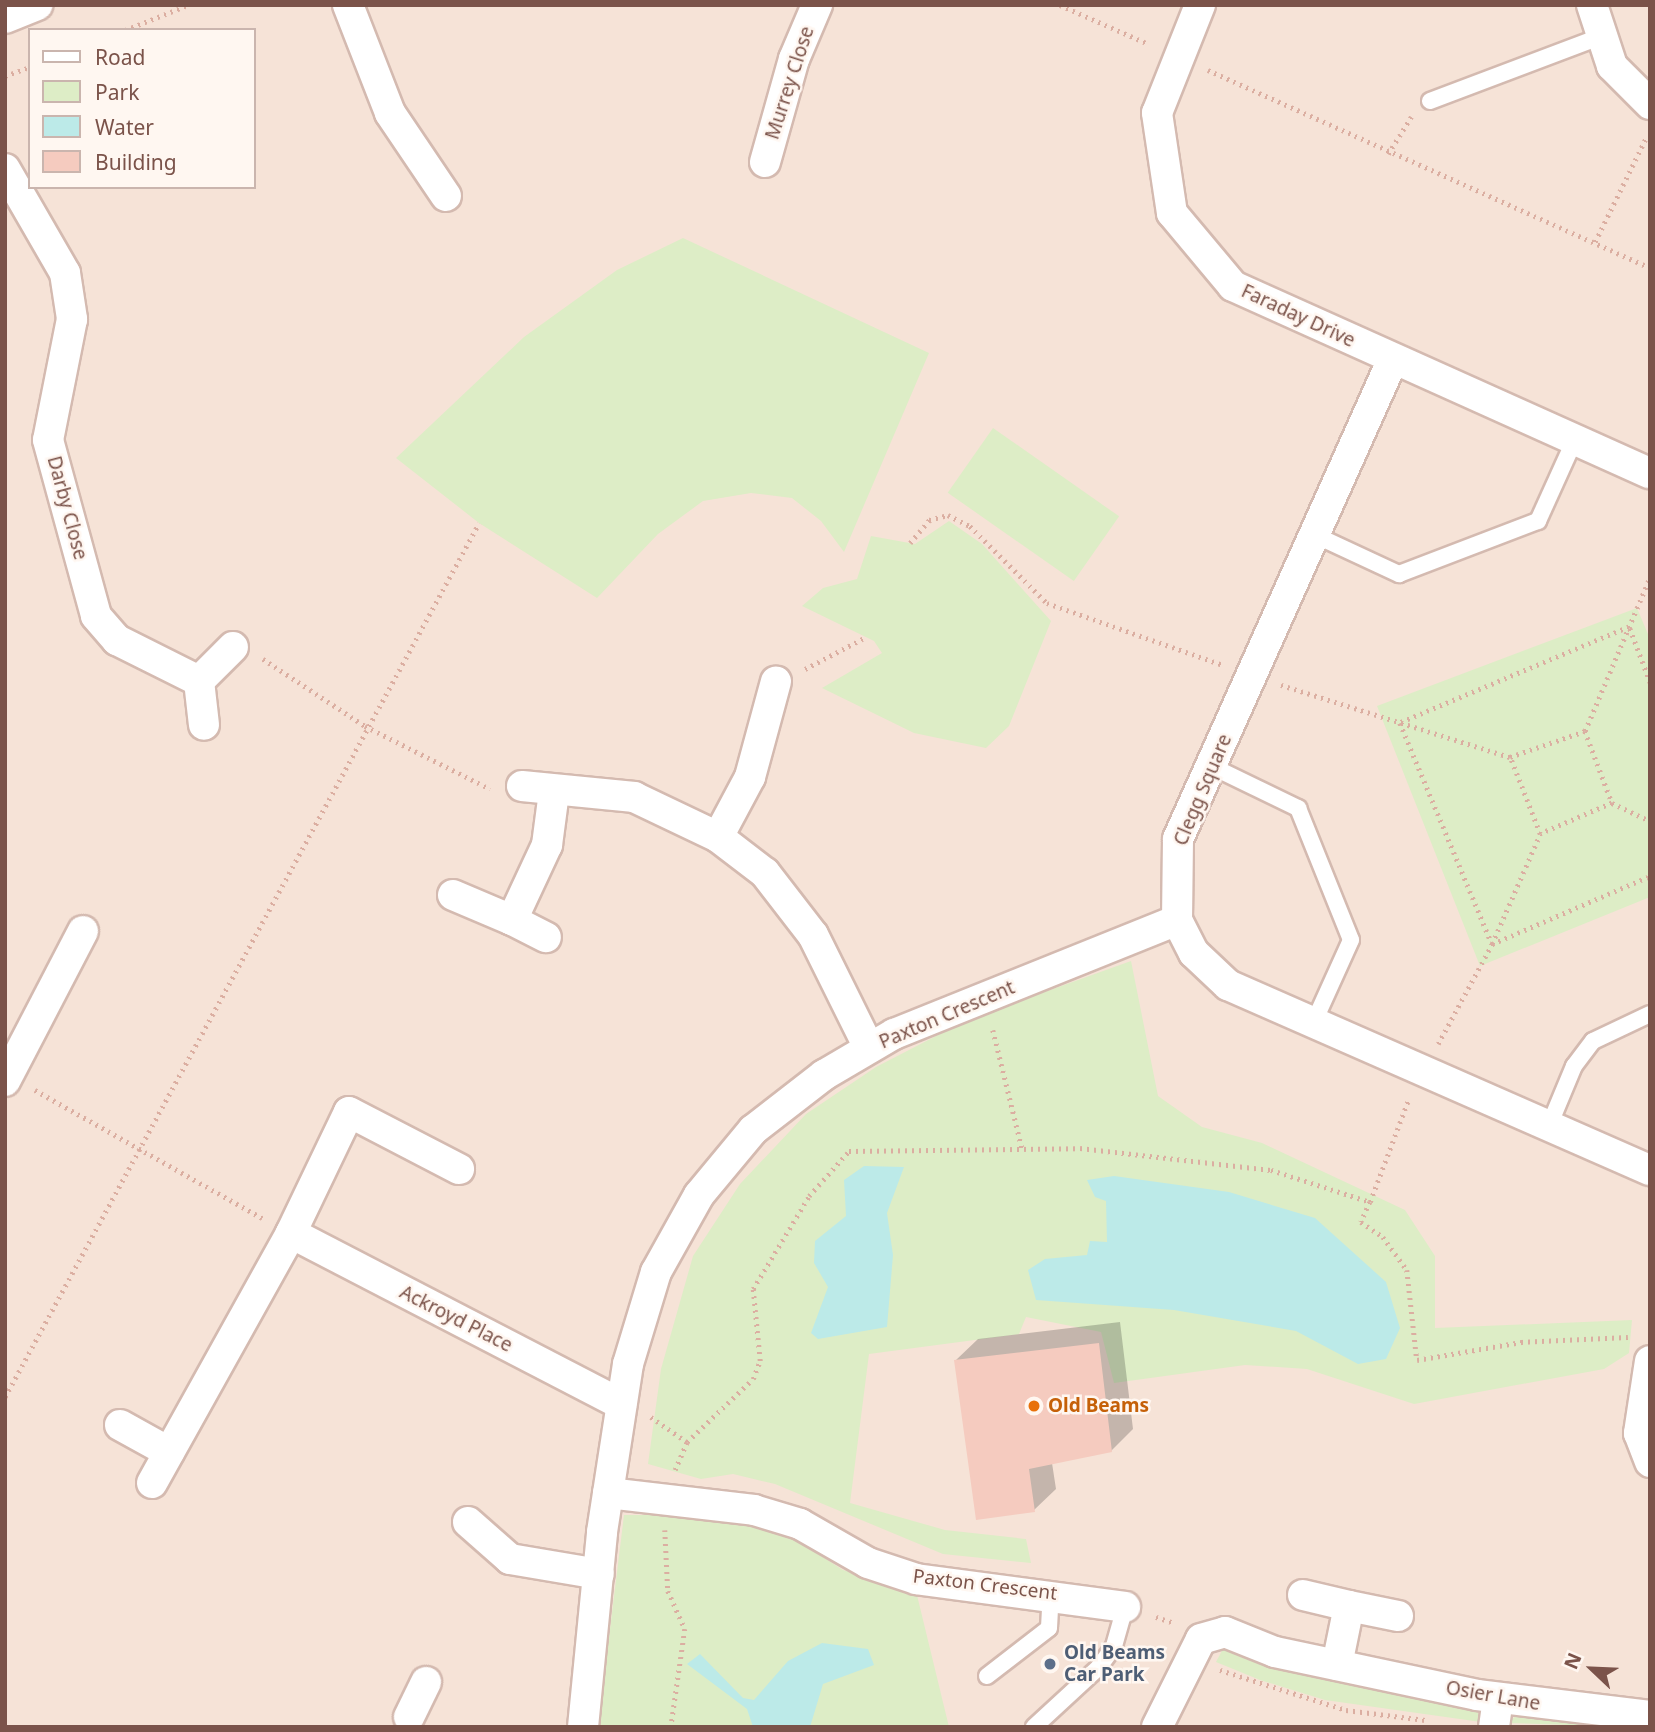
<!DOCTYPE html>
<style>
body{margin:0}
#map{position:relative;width:1655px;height:1732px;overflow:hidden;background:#fef2e9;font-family:"Noto Sans",sans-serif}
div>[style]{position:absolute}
.residential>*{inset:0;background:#f6e3d7}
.green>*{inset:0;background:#ddedc6;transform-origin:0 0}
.water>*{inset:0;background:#bceae8}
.shadow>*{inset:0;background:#0003}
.building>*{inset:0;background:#f5cbbf}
.path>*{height:4.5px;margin-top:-2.25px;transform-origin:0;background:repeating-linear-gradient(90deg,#dbaea1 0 2px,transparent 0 7px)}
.roads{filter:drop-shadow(2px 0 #d4bab0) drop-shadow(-2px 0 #d4bab0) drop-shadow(0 2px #d4bab0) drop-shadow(0 -2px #d4bab0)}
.service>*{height:16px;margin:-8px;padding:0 8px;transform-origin:8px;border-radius:8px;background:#fff}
.minor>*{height:30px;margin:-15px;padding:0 15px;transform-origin:15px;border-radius:15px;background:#fff}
.dots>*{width:19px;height:19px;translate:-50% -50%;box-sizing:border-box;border:4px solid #fff7f1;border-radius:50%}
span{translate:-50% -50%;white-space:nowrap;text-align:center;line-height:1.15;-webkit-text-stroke:5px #fff7f1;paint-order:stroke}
.street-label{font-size:19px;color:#7b534a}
.food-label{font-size:19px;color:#c56008;font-weight:700}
.left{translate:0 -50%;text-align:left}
.service-label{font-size:19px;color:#4e5e75;font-weight:700}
.frame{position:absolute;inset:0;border:7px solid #7b534a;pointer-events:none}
.legend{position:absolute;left:28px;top:28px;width:228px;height:161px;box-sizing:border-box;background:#fff7f1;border:2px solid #cab5ae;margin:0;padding:9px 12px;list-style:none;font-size:21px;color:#7b534a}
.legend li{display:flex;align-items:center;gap:14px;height:35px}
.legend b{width:35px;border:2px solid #cab5ae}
.north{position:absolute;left:1557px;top:1634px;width:70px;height:70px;-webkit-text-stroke:5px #fff7f1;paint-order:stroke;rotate:293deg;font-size:19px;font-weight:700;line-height:28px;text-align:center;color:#7b534a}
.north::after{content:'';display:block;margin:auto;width:24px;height:32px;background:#7b534a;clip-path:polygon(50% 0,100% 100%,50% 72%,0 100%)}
</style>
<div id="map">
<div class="residential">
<i style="clip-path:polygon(evenodd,5px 5px,1650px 5px,1650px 1727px,5px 1727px,5px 5px,30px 30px,254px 30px,254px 187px,30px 187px,30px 30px)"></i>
</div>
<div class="green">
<i style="clip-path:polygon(683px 238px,929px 353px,844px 552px,821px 521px,792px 498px,751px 493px,703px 501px,658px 534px,597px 598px,479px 523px,396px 458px,524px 337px,617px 270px)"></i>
<i style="left:993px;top:428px;width:154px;height:79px;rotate:35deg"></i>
<i style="clip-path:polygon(949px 521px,982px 544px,1051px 621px,1009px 726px,986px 748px,914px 733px,822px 688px,882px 653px,874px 641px,802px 606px,823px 588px,857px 579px,871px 536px,915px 544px)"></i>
<i style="clip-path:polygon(1637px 608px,1650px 639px,1650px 897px,1480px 966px,1377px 706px)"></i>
<i style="clip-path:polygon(1131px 961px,1158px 1096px,1202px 1127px,1262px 1143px,1405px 1210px,1435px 1256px,1435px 1328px,1632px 1320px,1629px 1353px,1604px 1369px,1414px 1404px,1307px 1369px,1245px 1365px,1114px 1383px,1101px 1332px,1026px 1317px,1019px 1334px,869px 1354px,850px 1503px,945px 1530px,1026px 1539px,1031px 1563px,943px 1554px,775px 1484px,733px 1474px,701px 1479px,648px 1464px,661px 1369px,693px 1256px,740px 1184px,806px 1114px,876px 1067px,969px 1019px)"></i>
<i style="clip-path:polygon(624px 1515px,731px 1515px,790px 1536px,843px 1570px,916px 1591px,949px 1727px,598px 1727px)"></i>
<i style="clip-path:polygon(1226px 1643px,1475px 1703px,1481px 1722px,1325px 1700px,1260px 1680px,1216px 1662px)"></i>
<i style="clip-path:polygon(1521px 1712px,1631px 1727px,1507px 1723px)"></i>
</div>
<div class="water">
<i style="clip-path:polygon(864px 1166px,904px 1167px,887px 1213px,893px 1255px,887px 1327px,818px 1339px,811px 1333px,828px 1287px,814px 1263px,815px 1241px,846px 1216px,844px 1180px)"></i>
<i style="clip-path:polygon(1114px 1176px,1229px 1192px,1315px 1218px,1386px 1282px,1400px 1328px,1386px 1359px,1358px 1364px,1296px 1331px,1174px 1310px,1036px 1300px,1028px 1270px,1045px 1259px,1087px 1255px,1090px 1241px,1107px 1242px,1106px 1201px,1095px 1197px,1087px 1180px)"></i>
<i style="clip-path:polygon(822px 1643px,868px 1649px,874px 1665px,823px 1684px,810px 1727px,753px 1727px,747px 1709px,687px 1664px,700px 1654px,743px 1698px,754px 1700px,788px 1661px)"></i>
</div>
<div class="shadow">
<i style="clip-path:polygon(1120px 1322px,1133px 1429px,1111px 1451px,1052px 1463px,1056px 1489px,1034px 1510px,956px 1360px,978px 1339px)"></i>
</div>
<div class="building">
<i style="clip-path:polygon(1099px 1343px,1112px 1452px,1029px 1469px,1035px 1512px,976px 1520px,954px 1360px)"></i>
</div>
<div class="path">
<i style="left:1060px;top:5px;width:97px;rotate:23.7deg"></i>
<i style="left:125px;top:30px;width:68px;rotate:-21.6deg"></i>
<i style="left:1208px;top:70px;width:484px;rotate:24.1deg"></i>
<i style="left:5px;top:76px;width:27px;rotate:-20deg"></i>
<i style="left:1388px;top:154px;width:44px;rotate:-58.1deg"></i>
<i style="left:1595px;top:242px;width:118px;rotate:-63.9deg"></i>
<i style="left:910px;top:543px;width:30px;rotate:-50deg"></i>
<i style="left:929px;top:520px;width:20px;rotate:-15deg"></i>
<i style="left:948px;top:515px;width:25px;rotate:27deg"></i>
<i style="left:970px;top:526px;width:109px;rotate:45deg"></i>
<i style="left:1047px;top:603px;width:187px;rotate:19.4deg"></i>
<i style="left:263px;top:659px;width:122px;rotate:33.3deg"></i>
<i style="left:365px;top:726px;width:140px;rotate:26.7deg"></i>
<i style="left:805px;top:669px;width:69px;rotate:-27.7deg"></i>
<i style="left:1650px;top:683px;width:60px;rotate:-110.6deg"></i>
<i style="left:1629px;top:627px;width:248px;rotate:157.3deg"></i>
<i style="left:1400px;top:723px;width:239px;rotate:67.4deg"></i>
<i style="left:1492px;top:944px;width:172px;rotate:-23.3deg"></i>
<i style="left:1281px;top:685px;width:240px;rotate:17.5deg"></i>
<i style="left:1585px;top:731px;width:167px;rotate:-67.1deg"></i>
<i style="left:1612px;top:803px;width:78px;rotate:156.7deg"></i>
<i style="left:1540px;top:834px;width:83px;rotate:-111.3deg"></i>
<i style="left:1510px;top:757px;width:79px;rotate:-19.1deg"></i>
<i style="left:1585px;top:731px;width:77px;rotate:69.4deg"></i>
<i style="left:1612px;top:803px;width:42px;rotate:25.3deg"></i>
<i style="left:993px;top:1030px;width:122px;rotate:76.2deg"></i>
<i style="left:1438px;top:1044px;width:114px;rotate:-61.6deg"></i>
<i style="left:1492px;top:944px;width:120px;rotate:-66.4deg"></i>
<i style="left:35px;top:1090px;width:261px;rotate:29.4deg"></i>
<i style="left:1370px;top:1202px;width:111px;rotate:-69.4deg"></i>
<i style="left:5px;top:1397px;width:994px;rotate:-61.53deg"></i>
<i style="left:651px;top:1417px;width:44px;rotate:34.8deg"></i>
<i style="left:675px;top:1470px;width:30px;rotate:-67deg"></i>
<i style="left:687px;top:1442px;width:91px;rotate:-43.7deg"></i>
<i style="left:753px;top:1379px;width:19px;rotate:-69deg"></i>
<i style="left:760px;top:1361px;width:72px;rotate:-95.6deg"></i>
<i style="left:753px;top:1289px;width:109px;rotate:-58.9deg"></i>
<i style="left:809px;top:1196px;width:60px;rotate:-48.4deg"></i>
<i style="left:849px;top:1151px;width:231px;rotate:-0.7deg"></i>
<i style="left:1080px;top:1148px;width:192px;rotate:6.6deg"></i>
<i style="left:1271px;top:1170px;width:104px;rotate:17.9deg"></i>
<i style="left:1370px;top:1202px;width:22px;rotate:114deg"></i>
<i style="left:1361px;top:1222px;width:27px;rotate:34deg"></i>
<i style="left:1383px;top:1237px;width:41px;rotate:54deg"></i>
<i style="left:1407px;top:1270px;width:91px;rotate:83.7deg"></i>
<i style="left:1417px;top:1360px;width:106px;rotate:-9.8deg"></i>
<i style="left:1521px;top:1342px;width:107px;rotate:-2.7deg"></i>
<i style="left:665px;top:1530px;width:61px;rotate:87.2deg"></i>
<i style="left:668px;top:1591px;width:42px;rotate:65.9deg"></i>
<i style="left:685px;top:1629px;width:99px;rotate:98.1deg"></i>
<i style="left:1156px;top:1617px;width:19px;rotate:18deg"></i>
<i style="left:1220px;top:1670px;width:132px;rotate:17.6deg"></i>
<i style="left:1346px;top:1710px;width:80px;rotate:7.2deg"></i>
</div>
<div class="roads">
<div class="service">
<i style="left:1430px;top:101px;width:184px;rotate:-20.7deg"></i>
<i style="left:1315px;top:535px;width:93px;rotate:24.9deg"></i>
<i style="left:1399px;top:574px;width:149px;rotate:-20.9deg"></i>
<i style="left:1538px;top:521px;width:90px;rotate:-65.7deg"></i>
<i style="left:1211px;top:766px;width:97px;rotate:25.8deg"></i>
<i style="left:1298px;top:808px;width:142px;rotate:68.1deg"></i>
<i style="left:1351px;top:940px;width:90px;rotate:114.3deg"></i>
<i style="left:1549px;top:1126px;width:65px;rotate:-67.4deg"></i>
<i style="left:1574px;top:1066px;width:31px;rotate:-53deg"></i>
<i style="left:1593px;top:1041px;width:63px;rotate:-25.3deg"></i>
<i style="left:987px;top:1676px;width:78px;rotate:-37.7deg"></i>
<i style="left:1049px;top:1628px;width:35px;rotate:-87deg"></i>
<i style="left:1034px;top:1727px;width:88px;rotate:-42.7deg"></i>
<i style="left:1099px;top:1667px;width:26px;rotate:-54deg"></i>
<i style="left:1114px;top:1646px;width:41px;rotate:-74.2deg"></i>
</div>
<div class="minor">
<i style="left:348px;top:5px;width:116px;rotate:68.7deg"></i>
<i style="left:390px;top:113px;width:100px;rotate:56deg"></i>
<i style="left:1200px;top:5px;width:116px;rotate:111.7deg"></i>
<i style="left:1157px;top:113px;width:101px;rotate:81.5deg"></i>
<i style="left:1172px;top:213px;width:95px;rotate:50.1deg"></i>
<i style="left:1233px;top:286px;width:457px;rotate:24.2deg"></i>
<i style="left:1592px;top:5px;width:64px;rotate:71.8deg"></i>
<i style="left:1612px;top:66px;width:54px;rotate:45deg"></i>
<i style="left:5px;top:18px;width:35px;rotate:-22deg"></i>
<i style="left:765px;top:162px;width:107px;rotate:-74.3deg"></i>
<i style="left:794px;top:59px;width:59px;rotate:-66.9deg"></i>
<i style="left:5px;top:169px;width:120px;rotate:60deg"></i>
<i style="left:65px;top:273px;width:47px;rotate:81.3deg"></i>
<i style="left:72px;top:319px;width:123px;rotate:101.2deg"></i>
<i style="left:48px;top:440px;width:182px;rotate:74.7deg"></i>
<i style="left:96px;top:616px;width:32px;rotate:49deg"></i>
<i style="left:117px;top:640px;width:92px;rotate:26.6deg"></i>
<i style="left:199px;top:681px;width:48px;rotate:-45deg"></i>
<i style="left:1393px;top:359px;width:526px;rotate:114.13deg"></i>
<i style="left:1178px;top:839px;width:81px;rotate:90.7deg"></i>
<i style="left:1177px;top:920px;width:37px;rotate:63deg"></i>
<i style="left:1194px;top:953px;width:47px;rotate:43.3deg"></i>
<i style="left:1228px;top:985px;width:461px;rotate:23.7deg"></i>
<i style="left:199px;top:681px;width:44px;rotate:83.5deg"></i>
<i style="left:522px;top:786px;width:113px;rotate:5.6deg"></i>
<i style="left:634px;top:797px;width:93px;rotate:25.5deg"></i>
<i style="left:718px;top:837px;width:59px;rotate:37.5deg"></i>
<i style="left:765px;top:873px;width:78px;rotate:52.3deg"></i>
<i style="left:813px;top:935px;width:126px;rotate:63.6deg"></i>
<i style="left:718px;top:837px;width:68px;rotate:-61.9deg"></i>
<i style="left:750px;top:777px;width:99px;rotate:-74.8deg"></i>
<i style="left:453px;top:895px;width:64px;rotate:23deg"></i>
<i style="left:512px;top:920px;width:83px;rotate:-65deg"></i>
<i style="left:547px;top:845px;width:53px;rotate:-82.5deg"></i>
<i style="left:512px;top:920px;width:38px;rotate:27deg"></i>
<i style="left:5px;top:1081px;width:169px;rotate:-62.5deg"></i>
<i style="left:291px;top:1233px;width:372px;rotate:27.4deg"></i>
<i style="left:1650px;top:1361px;width:73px;rotate:98.7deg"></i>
<i style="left:1639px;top:1433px;width:31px;rotate:69deg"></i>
<i style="left:120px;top:1425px;width:56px;rotate:28.9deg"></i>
<i style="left:152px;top:1483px;width:286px;rotate:-60.9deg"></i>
<i style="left:291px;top:1233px;width:134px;rotate:-64.4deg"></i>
<i style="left:349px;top:1112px;width:124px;rotate:27.4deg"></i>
<i style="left:608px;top:1493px;width:147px;rotate:6.6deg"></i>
<i style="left:754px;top:1510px;width:48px;rotate:16.9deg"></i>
<i style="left:800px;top:1524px;width:78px;rotate:29.8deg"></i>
<i style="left:868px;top:1563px;width:51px;rotate:18.4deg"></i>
<i style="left:916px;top:1579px;width:211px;rotate:7.6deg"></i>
<i style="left:468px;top:1522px;width:56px;rotate:41.4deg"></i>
<i style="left:510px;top:1559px;width:90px;rotate:9.6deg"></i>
<i style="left:1303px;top:1595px;width:47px;rotate:13.4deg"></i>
<i style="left:1337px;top:1665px;width:60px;rotate:-78.5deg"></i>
<i style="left:1349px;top:1606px;width:50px;rotate:11.5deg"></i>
<i style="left:409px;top:1717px;width:39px;rotate:-64deg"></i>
<i style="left:583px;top:1727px;width:196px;rotate:-84.4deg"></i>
<i style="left:602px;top:1532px;width:170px;rotate:-81.2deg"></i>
<i style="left:628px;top:1364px;width:96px;rotate:-73.1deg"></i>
<i style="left:656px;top:1272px;width:88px;rotate:-60.8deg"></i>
<i style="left:699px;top:1195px;width:85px;rotate:-50.3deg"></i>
<i style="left:753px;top:1130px;width:90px;rotate:-37.8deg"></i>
<i style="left:824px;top:1075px;width:81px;rotate:-30.4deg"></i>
<i style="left:894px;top:1034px;width:305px;rotate:-21.9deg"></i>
<i style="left:1157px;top:1727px;width:98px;rotate:-63.4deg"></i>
<i style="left:1201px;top:1639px;width:25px;rotate:-16deg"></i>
<i style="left:1225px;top:1632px;width:54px;rotate:21.8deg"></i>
<i style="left:1275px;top:1652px;width:207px;rotate:12deg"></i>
<i style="left:1477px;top:1695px;width:174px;rotate:6.9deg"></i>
<i style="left:1494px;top:1727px;width:29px;rotate:-82deg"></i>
</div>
</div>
<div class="dots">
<i style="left:1034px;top:1406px;background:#e8710a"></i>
<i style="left:1050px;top:1664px;background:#5c6f8a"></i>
</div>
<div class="street-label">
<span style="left:790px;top:83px;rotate:-72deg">Murrey Close</span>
<span style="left:1298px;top:316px;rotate:25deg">Faraday Drive</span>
<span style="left:67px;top:508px;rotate:75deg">Darby Close</span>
<span style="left:1203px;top:790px;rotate:-67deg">Clegg Square</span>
<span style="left:947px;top:1015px;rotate:-23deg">Paxton Crescent</span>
<span style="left:456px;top:1319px;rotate:27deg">Ackroyd Place</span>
<span style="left:985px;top:1585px;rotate:7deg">Paxton Crescent</span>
<span style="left:1493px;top:1696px;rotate:10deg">Osier Lane</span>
</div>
<div class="food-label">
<span class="left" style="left:1048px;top:1406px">Old Beams</span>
</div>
<div class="service-label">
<span class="left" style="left:1064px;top:1664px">Old Beams<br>Car Park</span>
</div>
<div class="frame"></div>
<ul class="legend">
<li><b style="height:9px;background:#fff"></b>Road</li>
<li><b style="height:19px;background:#ddedc6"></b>Park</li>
<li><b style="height:19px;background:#bceae8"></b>Water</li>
<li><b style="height:19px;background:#f5cbbf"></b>Building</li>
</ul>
<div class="north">N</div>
</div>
